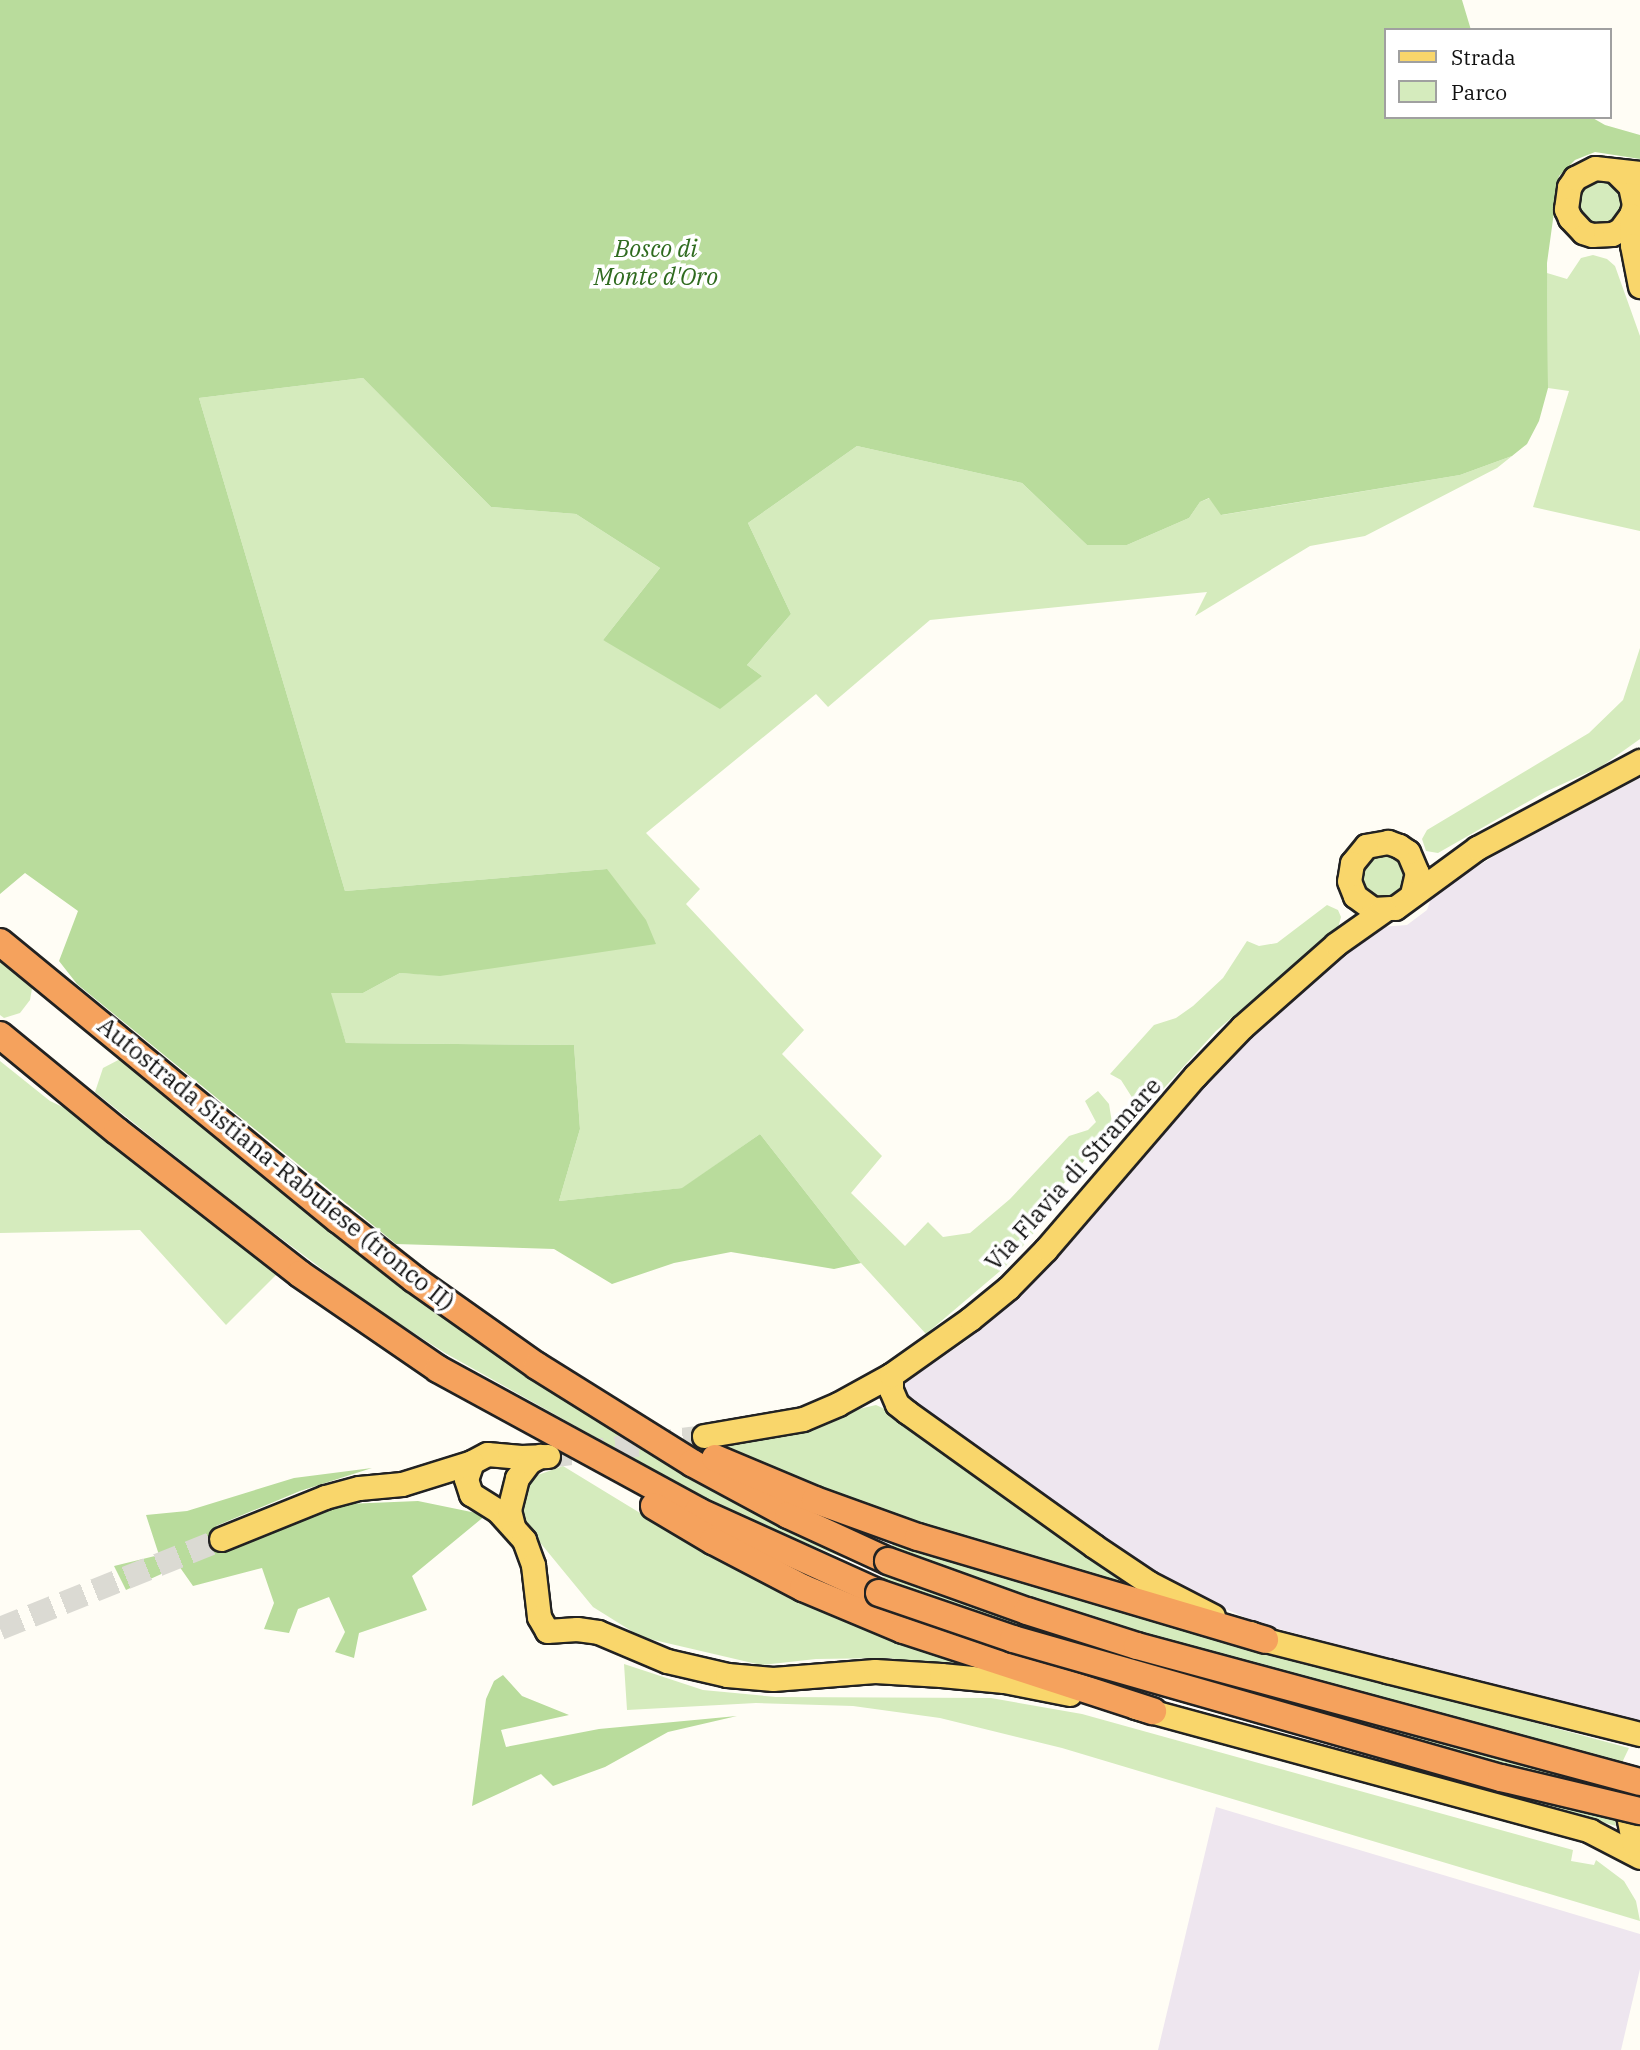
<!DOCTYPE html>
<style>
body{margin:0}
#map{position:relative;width:1640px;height:2050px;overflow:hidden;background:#fffdf5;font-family:"IBM Plex Serif",serif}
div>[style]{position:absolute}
.industrial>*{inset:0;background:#eee6ef}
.green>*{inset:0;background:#d5ebbd}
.round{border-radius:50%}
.forest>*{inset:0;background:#b9dc9c}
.major-tunnel>*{height:23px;margin-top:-11.5px;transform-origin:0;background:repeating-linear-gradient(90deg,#dbdad3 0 23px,transparent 0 34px)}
.roads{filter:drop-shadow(2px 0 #222) drop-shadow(-2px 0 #222) drop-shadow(0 2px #222) drop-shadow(0 -2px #222)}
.major>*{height:23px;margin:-11.5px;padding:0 11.5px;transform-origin:11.5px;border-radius:11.5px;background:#f9d66b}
.highway>*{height:26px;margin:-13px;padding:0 13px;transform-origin:13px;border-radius:13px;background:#f5a25d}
.bridges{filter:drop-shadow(2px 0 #222) drop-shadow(-2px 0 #222) drop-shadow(0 2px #222) drop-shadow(0 -2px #222)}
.highway-bridge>*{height:26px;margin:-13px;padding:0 13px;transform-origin:13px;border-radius:13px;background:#f5a25d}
span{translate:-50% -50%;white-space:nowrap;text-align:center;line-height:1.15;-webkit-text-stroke:7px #fff;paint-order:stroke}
.park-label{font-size:24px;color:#2f6b1f;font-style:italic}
.street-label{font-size:24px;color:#111}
.legend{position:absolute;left:1384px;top:28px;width:228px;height:91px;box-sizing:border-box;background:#fff;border:2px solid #a0a0a0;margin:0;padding:9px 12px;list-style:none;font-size:21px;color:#111}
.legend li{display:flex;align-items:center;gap:14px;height:35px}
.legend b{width:35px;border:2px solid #a0a0a0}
</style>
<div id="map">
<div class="industrial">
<i style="clip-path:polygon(1640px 778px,1640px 1720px,1608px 1717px,1261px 1624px,1187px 1593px,1116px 1551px,902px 1397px,900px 1386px,966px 1341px,1004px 1307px,1201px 1081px,1247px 1034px,1327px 967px,1380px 927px,1407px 925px,1427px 910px,1433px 893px,1496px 855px)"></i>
<i style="clip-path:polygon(1216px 1807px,1640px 1934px,1640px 1969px,1621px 2050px,1158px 2050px)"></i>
</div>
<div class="green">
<i class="round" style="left:1578px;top:180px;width:44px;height:44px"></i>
<i style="clip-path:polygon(1593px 255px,1607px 259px,1615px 266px,1640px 336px,1640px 531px,1533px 507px,1569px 391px,1548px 388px,1547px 273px,1567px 279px,1581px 258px)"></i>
<i style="clip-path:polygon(363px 378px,491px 507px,576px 514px,660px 568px,603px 640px,762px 676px,747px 665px,791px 614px,748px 523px,857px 446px,1022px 483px,1087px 545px,1127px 545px,1189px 518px,1200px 502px,1210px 498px,1222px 515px,1460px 475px,1512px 456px,1497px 468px,1365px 536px,1310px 546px,1195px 616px,1207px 592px,930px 620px,828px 707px,816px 694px,646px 833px,700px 889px,686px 904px,804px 1030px,782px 1054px,882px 1156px,851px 1193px,905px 1246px,928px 1222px,943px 1237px,970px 1233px,1010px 1199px,1069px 1136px,1088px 1130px,1096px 1122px,1085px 1101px,1098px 1091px,1109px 1104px,1113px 1129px,1048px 1201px,1039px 1227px,1006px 1266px,926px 1334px,861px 1263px,760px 1134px,683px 1188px,559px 1201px,580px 1129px,574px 1045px,346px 1043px,330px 993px,363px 993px,400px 973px,434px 975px,607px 869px,345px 891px,199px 398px)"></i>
<i style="clip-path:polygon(1640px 648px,1640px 739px,1602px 766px,1545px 792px,1438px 853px,1426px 851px,1422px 839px,1427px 830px,1589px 733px,1623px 700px)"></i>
<i class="round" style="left:1361px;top:853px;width:44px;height:44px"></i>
<i style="clip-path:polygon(1327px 905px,1338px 910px,1341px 917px,1338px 928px,1216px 1031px,1135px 1120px,1133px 1099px,1121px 1080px,1110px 1074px,1154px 1025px,1176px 1018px,1193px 1006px,1223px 978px,1247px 941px,1259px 946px,1277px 943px)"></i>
<i style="clip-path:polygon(0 957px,33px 983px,30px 1000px,20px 1013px,4px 1018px,0 1015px)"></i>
<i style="clip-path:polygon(124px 1057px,705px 1478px,884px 1574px,893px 1541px,1251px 1646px,1629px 1748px,1619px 1769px,1612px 1796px,1616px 1826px,1000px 1651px,875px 1605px,884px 1574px,773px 1530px,690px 1490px,445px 1353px,370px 1305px,234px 1203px,95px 1092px,103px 1068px)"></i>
<i style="clip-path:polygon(0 1061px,50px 1101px,90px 1120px,277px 1274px,226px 1325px,140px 1230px,0 1233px)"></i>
<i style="clip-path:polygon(876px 1405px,896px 1414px,1145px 1592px,825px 1495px,720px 1444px,790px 1436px,850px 1411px)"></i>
<i style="clip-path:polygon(563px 1466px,663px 1527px,801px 1598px,974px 1669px,888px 1658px,816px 1659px,761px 1665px,641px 1637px,593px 1607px,524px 1523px,517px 1502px,520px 1489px,532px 1477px)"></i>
<i style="clip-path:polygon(624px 1664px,703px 1690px,776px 1697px,991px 1698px,1082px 1714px,1573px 1850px,1571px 1861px,1594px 1865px,1596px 1860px,1624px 1881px,1636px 1901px,1640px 1921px,1062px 1748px,940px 1718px,853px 1706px,756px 1703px,627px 1710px)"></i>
</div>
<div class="forest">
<i style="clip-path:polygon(0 0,1462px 0,1471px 30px,1386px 30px,1386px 117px,1591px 117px,1605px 125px,1640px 135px,1640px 159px,1595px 152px,1575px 160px,1559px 176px,1547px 263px,1548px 388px,1539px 421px,1527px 444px,1512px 456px,1460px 475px,1221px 515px,1209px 498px,1200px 502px,1189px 518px,1127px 545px,1087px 545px,1022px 483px,857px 446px,748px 523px,791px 614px,747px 665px,762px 676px,720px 709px,603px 640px,660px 568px,576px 514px,491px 507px,363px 378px,199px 398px,345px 891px,607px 869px,646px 920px,656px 944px,440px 976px,400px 973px,363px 993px,331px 993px,346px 1043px,574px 1045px,580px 1129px,559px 1201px,682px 1188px,760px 1134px,861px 1263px,834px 1269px,731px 1252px,674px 1263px,612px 1284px,554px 1249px,396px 1244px,77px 984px,59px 961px,78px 911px,25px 873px,0 894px)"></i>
<i style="clip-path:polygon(372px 1468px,300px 1491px,216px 1526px,225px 1551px,346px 1504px,418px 1501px,486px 1515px,412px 1576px,427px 1610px,359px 1633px,354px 1658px,335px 1652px,345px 1632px,329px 1597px,298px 1609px,289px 1633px,264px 1629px,274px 1603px,262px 1568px,193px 1586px,179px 1566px,126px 1590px,114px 1566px,159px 1555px,146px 1515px,187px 1511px,294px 1478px)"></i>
<i style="clip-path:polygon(503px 1675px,522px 1696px,569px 1715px,501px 1730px,506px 1747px,599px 1729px,737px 1716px,668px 1732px,605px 1767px,553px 1786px,541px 1774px,472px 1806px,486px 1699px,494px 1681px)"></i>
</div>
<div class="major-tunnel">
<i style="left:548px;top:1456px;width:157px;rotate:-7.3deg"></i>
<i style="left:0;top:1628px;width:238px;rotate:-21.9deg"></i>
</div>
<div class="roads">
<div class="major">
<i style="left:1616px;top:172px;width:20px;rotate:45deg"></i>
<i style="left:1630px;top:186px;width:19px;rotate:78deg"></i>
<i style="left:1634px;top:205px;width:10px;rotate:107deg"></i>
<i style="left:1631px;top:215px;width:19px;rotate:126deg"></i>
<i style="left:1620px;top:230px;width:9px;rotate:153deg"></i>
<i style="left:1612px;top:234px;width:20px;rotate:177deg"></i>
<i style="left:1592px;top:235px;width:9px;rotate:-162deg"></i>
<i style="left:1583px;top:232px;width:19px;rotate:-133deg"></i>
<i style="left:1570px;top:218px;width:10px;rotate:-114deg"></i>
<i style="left:1566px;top:209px;width:22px;rotate:-82deg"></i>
<i style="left:1569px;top:187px;width:11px;rotate:-56deg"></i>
<i style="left:1575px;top:178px;width:22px;rotate:-27deg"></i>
<i style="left:1595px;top:168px;width:45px;rotate:6.3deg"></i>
<i style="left:1631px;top:215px;width:30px;rotate:88deg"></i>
<i style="left:1632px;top:245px;width:42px;rotate:79deg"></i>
<i style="left:1412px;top:894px;width:22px;rotate:-77deg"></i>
<i style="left:1417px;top:873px;width:23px;rotate:-113deg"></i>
<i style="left:1408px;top:852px;width:11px;rotate:-146deg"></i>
<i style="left:1399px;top:846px;width:12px;rotate:-160deg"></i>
<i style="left:1388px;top:842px;width:22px;rotate:170deg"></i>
<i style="left:1366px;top:846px;width:22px;rotate:129deg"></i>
<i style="left:1352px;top:863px;width:18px;rotate:99deg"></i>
<i style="left:1349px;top:881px;width:16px;rotate:68deg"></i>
<i style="left:1355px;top:896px;width:22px;rotate:36deg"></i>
<i style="left:1373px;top:909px;width:22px;rotate:-3deg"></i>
<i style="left:1395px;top:908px;width:102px;rotate:-36.2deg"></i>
<i style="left:1477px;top:848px;width:185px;rotate:-28.1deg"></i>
<i style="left:891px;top:1375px;width:15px;rotate:90deg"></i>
<i style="left:891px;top:1390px;width:15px;rotate:67deg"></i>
<i style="left:897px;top:1404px;width:13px;rotate:39deg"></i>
<i style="left:907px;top:1412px;width:230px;rotate:35.6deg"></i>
<i style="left:1094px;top:1546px;width:66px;rotate:33.9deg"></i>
<i style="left:1149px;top:1583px;width:72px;rotate:27.3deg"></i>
<i style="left:704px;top:1436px;width:100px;rotate:-9.7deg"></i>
<i style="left:803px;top:1419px;width:38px;rotate:-23deg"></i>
<i style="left:838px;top:1404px;width:60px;rotate:-28.7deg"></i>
<i style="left:891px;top:1375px;width:97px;rotate:-35.3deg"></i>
<i style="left:970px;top:1319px;width:49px;rotate:-39.2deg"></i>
<i style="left:1008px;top:1288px;width:54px;rotate:-45.7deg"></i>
<i style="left:1046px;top:1249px;width:228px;rotate:-49.3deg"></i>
<i style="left:1195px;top:1076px;width:68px;rotate:-46.2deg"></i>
<i style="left:1242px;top:1027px;width:125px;rotate:-41.4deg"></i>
<i style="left:1336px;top:944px;width:59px;rotate:-35.3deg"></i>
<i style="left:548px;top:1456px;width:27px;rotate:178deg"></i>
<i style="left:521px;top:1457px;width:34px;rotate:-175deg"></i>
<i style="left:487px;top:1454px;width:17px;rotate:152deg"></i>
<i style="left:472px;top:1462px;width:18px;rotate:109deg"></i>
<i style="left:466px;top:1479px;width:16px;rotate:72deg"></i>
<i style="left:471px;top:1494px;width:32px;rotate:32deg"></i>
<i style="left:498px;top:1511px;width:39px;rotate:48deg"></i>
<i style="left:524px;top:1540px;width:27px;rotate:70deg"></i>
<i style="left:533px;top:1565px;width:52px;rotate:83.4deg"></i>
<i style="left:539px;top:1617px;width:16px;rotate:60deg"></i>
<i style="left:547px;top:1631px;width:30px;rotate:-4deg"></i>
<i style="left:577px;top:1629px;width:21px;rotate:8deg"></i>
<i style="left:598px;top:1632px;width:75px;rotate:22.8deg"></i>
<i style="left:667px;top:1661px;width:62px;rotate:13.1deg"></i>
<i style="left:727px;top:1675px;width:46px;rotate:5deg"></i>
<i style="left:773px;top:1679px;width:102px;rotate:-4.5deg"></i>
<i style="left:875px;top:1671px;width:66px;rotate:3.5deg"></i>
<i style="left:941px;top:1675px;width:63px;rotate:5.4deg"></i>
<i style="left:1004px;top:1681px;width:67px;rotate:11.1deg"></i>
<i style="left:513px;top:1526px;width:16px;rotate:-104deg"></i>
<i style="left:509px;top:1510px;width:33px;rotate:-76deg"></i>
<i style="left:517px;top:1478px;width:20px;rotate:-53deg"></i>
<i style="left:529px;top:1462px;width:13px;rotate:-29deg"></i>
<i style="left:221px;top:1539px;width:112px;rotate:-22deg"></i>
<i style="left:325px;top:1497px;width:35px;rotate:-15deg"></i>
<i style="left:359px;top:1488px;width:43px;rotate:-5.3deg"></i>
<i style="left:402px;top:1484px;width:73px;rotate:-17.4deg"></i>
<i style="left:1250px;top:1633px;width:17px;rotate:25deg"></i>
<i style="left:1265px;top:1640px;width:126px;rotate:14.3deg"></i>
<i style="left:1387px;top:1671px;width:261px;rotate:14deg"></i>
<i style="left:1135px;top:1707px;width:472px;rotate:15.2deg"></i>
<i style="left:1590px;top:1831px;width:56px;rotate:27.5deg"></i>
<i style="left:1630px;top:1792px;width:23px;rotate:95deg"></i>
<i style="left:1628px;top:1815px;width:26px;rotate:79deg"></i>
<i style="left:1633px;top:1841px;width:14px;rotate:60deg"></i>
</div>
<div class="highway">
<i style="left:0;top:942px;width:438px;rotate:39.4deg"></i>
<i style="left:339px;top:1220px;width:95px;rotate:38.2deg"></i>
<i style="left:414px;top:1279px;width:151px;rotate:35.3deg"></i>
<i style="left:537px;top:1366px;width:183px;rotate:32deg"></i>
<i style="left:692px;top:1463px;width:109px;rotate:28.4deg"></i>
<i style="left:788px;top:1515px;width:110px;rotate:24.7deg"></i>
<i style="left:0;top:1035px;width:151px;rotate:39.4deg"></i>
<i style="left:117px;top:1131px;width:232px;rotate:38deg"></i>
<i style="left:300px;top:1274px;width:168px;rotate:34.5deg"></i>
<i style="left:438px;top:1369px;width:296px;rotate:28.6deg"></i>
<i style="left:698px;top:1511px;width:199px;rotate:24.4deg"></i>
<i style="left:715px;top:1458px;width:108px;rotate:22.8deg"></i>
<i style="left:815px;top:1500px;width:109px;rotate:19.8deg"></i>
<i style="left:918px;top:1537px;width:362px;rotate:16.5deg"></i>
<i style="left:654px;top:1506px;width:69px;rotate:30.7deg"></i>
<i style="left:713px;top:1541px;width:102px;rotate:27.6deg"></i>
<i style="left:803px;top:1588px;width:108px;rotate:22.8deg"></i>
<i style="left:903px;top:1630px;width:263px;rotate:18deg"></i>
</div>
</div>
<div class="bridges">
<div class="highway-bridge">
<i style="left:888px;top:1561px;width:148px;rotate:19.8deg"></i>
<i style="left:1027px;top:1611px;width:115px;rotate:17.7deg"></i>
<i style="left:1137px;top:1646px;width:521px;rotate:15.13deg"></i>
<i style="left:879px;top:1593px;width:142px;rotate:18.9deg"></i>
<i style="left:1013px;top:1639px;width:507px;rotate:15.9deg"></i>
<i style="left:1501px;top:1778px;width:143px;rotate:13.4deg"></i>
</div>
</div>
<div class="park-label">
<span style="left:656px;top:263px">Bosco di<br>Monte d'Oro</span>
</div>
<div class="street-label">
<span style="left:276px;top:1164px;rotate:39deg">Autostrada Sistiana-Rabuiese (tronco II)</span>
<span style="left:1073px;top:1174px;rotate:-48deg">Via Flavia di Stramare</span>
</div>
<ul class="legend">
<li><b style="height:9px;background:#f9d66b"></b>Strada</li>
<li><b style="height:19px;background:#d5ebbd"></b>Parco</li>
</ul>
</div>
